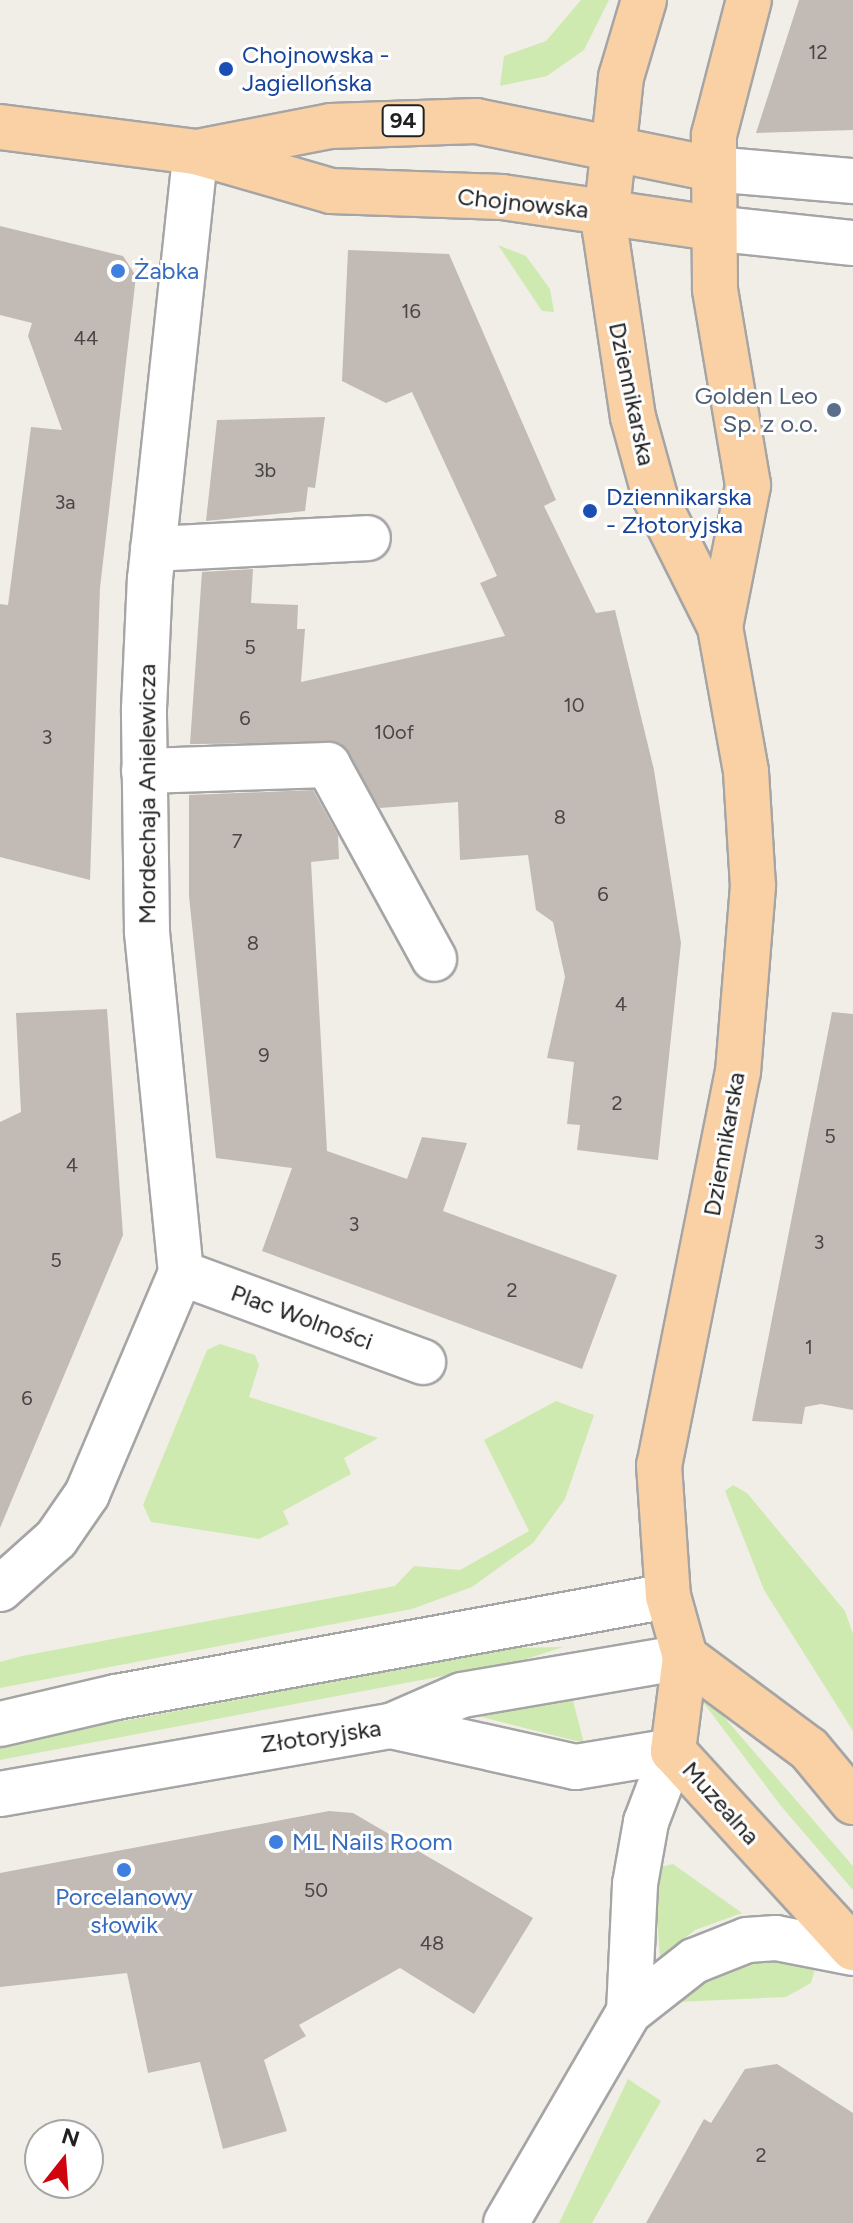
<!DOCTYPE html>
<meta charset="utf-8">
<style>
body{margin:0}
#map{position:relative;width:853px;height:2223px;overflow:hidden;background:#f1eee8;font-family:Figtree,sans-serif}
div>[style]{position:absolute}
.grass>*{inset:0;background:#cfeab0}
.building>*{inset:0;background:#c2bab5}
.roads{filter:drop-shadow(2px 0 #a5a5a5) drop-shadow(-2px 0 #a5a5a5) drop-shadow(0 2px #a5a5a5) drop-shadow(0 -2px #a5a5a5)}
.minor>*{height:44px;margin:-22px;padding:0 22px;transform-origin:22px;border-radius:22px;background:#fff}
.major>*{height:44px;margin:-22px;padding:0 22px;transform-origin:22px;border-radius:22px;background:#fad1a5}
.dots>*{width:22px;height:22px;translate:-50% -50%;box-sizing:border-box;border:4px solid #fff;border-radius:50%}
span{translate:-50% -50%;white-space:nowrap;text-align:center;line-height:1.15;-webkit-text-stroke:6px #fff;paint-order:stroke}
.number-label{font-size:20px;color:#494746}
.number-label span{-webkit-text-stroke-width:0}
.shield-label span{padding:2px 6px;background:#fff;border:2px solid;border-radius:6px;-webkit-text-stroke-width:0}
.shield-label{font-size:22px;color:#212121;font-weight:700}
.transit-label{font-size:24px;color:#164399}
.left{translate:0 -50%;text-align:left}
.street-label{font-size:24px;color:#212121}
.shop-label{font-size:24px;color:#366cbe}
.service-label{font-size:24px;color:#4e5e75}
.right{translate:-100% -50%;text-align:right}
.north{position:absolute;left:24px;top:2119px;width:80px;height:80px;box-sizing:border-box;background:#fff;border:2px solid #a6a6a6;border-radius:50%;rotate:17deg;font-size:22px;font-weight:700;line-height:32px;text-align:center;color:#212121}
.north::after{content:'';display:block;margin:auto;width:28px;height:36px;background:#cf040d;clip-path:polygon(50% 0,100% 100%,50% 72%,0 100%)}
</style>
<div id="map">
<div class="grass">
<i style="clip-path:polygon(581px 0,609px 0,584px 50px,547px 76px,500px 86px,504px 56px,546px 41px)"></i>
<i style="clip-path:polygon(498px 245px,526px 256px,550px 289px,554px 312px,542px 311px)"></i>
<i style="clip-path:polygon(220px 1344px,255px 1355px,259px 1365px,249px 1397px,378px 1438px,344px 1458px,351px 1474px,283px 1511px,289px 1524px,259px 1539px,151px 1522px,143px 1505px,207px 1350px)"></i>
<i style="clip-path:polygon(556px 1401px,594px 1415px,565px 1499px,533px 1543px,472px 1587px,412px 1609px,0 1688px,0 1662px,22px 1656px,395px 1586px,414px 1566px,460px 1570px,529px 1531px,484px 1440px)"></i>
<i style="clip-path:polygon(733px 1485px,747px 1493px,845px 1611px,853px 1634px,853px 1731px,764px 1590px,725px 1491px)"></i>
<i style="clip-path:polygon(563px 1647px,517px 1662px,0 1760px,0 1747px,112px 1723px,515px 1648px)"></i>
<i style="clip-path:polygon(704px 1694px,853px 1866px,853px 1890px,781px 1806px,700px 1698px)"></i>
<i style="clip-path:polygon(572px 1697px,584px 1743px,474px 1715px)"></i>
<i style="clip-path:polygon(673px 1864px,742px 1913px,695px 1930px,660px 1957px,654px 1880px,660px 1867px)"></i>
<i style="clip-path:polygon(747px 1954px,817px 1962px,811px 1983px,786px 1997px,678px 2002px,708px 1971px)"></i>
<i style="clip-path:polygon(628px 2079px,661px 2101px,592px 2223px,559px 2223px)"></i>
</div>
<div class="building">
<i style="clip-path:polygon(799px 0,853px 0,853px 130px,756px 133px)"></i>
<i style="clip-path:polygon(0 226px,123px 256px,136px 276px,100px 588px,90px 880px,0 857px,0 604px,8px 605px,31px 427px,62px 430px,28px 336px,32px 323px,0 315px)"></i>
<i style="clip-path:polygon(348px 250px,449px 254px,556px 500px,544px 506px,596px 613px,615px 610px,654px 770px,681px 943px,658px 1160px,577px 1150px,580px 1125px,567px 1124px,574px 1062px,547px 1058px,565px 977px,553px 922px,536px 910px,528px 855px,460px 860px,458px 802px,380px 808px,340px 743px,190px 744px,202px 572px,253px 569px,251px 603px,298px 605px,297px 629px,305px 629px,301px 682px,505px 636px,480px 583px,497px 576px,412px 392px,386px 403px,342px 381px)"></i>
<i style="clip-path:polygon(325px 417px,315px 488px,308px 487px,305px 511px,206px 521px,217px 420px)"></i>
<i style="clip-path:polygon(313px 790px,338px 835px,339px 859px,311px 862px,327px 1151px,407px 1179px,422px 1137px,467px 1143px,443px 1211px,617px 1275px,582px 1369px,262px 1251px,292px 1168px,216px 1158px,189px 896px,189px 795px)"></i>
<i style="clip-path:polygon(107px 1009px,123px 1235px,0 1528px,0 1122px,21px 1112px,16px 1013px)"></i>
<i style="clip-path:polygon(832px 1012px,853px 1014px,853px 1410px,821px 1404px,805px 1407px,802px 1424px,752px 1421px)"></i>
<i style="clip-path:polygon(329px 1811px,353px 1813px,533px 1918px,474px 2014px,400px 1968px,299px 2025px,306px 2036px,264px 2060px,287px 2131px,223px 2149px,200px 2062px,148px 2073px,127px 1973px,0 1987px,0 1873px)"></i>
<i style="clip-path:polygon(777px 2064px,853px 2113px,853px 2223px,646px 2223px,704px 2119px,711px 2123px,745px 2069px)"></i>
</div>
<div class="roads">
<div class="minor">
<i style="left:712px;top:169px;width:142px;rotate:4.9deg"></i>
<i style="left:712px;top:228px;width:142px;rotate:6.1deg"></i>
<i style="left:153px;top:549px;width:215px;rotate:-2.9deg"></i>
<i style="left:144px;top:771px;width:184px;rotate:-1.9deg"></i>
<i style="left:328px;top:765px;width:221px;rotate:61.3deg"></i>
<i style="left:181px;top:1273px;width:258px;rotate:20.2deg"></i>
<i style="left:0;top:1589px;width:75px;rotate:-41.8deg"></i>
<i style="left:56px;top:1539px;width:55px;rotate:-55.4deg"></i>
<i style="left:87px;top:1494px;width:240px;rotate:-67deg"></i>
<i style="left:181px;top:1273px;width:344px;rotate:-95.7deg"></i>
<i style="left:147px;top:931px;width:222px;rotate:-90.8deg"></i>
<i style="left:144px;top:709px;width:130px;rotate:-87.4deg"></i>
<i style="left:150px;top:579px;width:429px;rotate:-83.9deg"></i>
<i style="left:0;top:1724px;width:119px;rotate:-13.1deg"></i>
<i style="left:116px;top:1697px;width:561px;rotate:-10.37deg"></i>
<i style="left:391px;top:1726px;width:189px;rotate:12.5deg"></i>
<i style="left:576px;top:1767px;width:98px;rotate:-9.4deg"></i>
<i style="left:0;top:1794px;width:397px;rotate:-9.9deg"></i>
<i style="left:391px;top:1726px;width:77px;rotate:-23.6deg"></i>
<i style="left:462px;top:1695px;width:226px;rotate:-9.7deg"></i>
<i style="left:629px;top:2012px;width:128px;rotate:-87.3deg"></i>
<i style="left:635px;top:1884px;width:63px;rotate:-79.9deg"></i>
<i style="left:646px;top:1822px;width:76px;rotate:-69.2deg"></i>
<i style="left:506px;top:2223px;width:244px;rotate:-59.8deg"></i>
<i style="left:629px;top:2012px;width:83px;rotate:-38.1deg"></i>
<i style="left:694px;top:1961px;width:57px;rotate:-21.6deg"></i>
<i style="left:747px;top:1940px;width:29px;rotate:-4deg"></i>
<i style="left:776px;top:1938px;width:78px;rotate:11deg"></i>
</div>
<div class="major">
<i style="left:644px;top:0;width:80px;rotate:106.6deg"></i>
<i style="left:621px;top:77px;width:154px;rotate:96deg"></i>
<i style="left:605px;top:230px;width:189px;rotate:81.5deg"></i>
<i style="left:633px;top:417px;width:83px;rotate:74.6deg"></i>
<i style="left:655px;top:497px;width:145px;rotate:63.4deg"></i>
<i style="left:720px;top:627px;width:147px;rotate:79.8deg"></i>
<i style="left:746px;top:772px;width:114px;rotate:86.5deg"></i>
<i style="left:753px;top:886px;width:186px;rotate:94.6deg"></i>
<i style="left:738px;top:1071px;width:402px;rotate:101.3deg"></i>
<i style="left:659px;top:1465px;width:131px;rotate:86.1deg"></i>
<i style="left:668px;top:1596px;width:63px;rotate:74.4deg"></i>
<i style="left:685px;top:1657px;width:95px;rotate:97.3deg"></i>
<i style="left:673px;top:1751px;width:267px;rotate:47.6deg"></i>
<i style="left:0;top:127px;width:198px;rotate:7.3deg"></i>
<i style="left:196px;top:152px;width:141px;rotate:16.1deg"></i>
<i style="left:331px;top:191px;width:171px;rotate:2deg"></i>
<i style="left:502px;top:197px;width:212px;rotate:8.4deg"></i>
<i style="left:202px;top:151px;width:131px;rotate:-11deg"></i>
<i style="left:331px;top:126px;width:145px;rotate:-2deg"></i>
<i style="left:476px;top:121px;width:241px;rotate:11.5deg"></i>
<i style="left:720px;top:627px;width:145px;rotate:-78.8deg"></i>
<i style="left:748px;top:485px;width:199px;rotate:-99.6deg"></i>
<i style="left:715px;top:289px;width:154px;rotate:-90.4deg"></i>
<i style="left:714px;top:135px;width:139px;rotate:-75.5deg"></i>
<i style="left:685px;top:1657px;width:154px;rotate:36.6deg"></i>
<i style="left:809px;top:1749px;width:69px;rotate:50.3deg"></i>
</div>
</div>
<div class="dots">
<i style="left:226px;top:69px;background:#1a4fb4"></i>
<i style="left:118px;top:271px;background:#3f7fe0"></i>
<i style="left:834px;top:410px;background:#5c6f8a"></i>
<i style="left:590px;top:511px;background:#1a4fb4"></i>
<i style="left:276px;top:1842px;background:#3f7fe0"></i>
<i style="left:124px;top:1870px;background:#3f7fe0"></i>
</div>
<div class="number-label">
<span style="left:818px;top:52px">12</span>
<span style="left:411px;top:311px">16</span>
<span style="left:86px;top:338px">44</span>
<span style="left:265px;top:470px">3b</span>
<span style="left:65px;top:502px">3a</span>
<span style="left:250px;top:647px">5</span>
<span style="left:574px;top:705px">10</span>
<span style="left:245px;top:718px">6</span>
<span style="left:394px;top:732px">10of</span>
<span style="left:47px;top:737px">3</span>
<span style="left:560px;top:817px">8</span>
<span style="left:237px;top:841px">7</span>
<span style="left:603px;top:894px">6</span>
<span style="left:253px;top:943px">8</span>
<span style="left:621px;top:1004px">4</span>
<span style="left:264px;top:1055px">9</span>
<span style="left:617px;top:1103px">2</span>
<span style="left:830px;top:1136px">5</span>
<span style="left:72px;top:1165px">4</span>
<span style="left:354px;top:1224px">3</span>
<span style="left:819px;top:1242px">3</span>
<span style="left:56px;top:1260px">5</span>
<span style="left:512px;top:1290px">2</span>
<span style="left:809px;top:1347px">1</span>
<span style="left:27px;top:1398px">6</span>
<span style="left:316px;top:1890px">50</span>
<span style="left:432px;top:1943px">48</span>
<span style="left:761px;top:2155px">2</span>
</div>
<div class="shield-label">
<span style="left:403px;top:121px">94</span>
</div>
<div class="transit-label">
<span class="left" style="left:242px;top:69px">Chojnowska -<br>Jagiellońska</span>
<span class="left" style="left:606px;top:511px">Dziennikarska<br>- Złotoryjska</span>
</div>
<div class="street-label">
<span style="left:523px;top:203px;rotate:6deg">Chojnowska</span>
<span style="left:632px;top:394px;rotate:78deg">Dziennikarska</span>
<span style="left:147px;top:794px;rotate:-90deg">Mordechaja Anielewicza</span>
<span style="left:724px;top:1144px;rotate:-80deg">Dziennikarska</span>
<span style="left:302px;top:1317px;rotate:20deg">Plac Wolności</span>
<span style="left:321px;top:1736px;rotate:-8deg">Złotoryjska</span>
<span style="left:721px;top:1803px;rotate:48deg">Muzealna</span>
</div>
<div class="shop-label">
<span class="left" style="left:134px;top:271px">Żabka</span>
<span class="left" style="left:292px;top:1842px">ML Nails Room</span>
<span style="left:124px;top:1911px">Porcelanowy<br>słowik</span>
</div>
<div class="service-label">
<span class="right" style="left:818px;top:410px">Golden Leo<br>Sp. z o.o.</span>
</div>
<div class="north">N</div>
</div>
